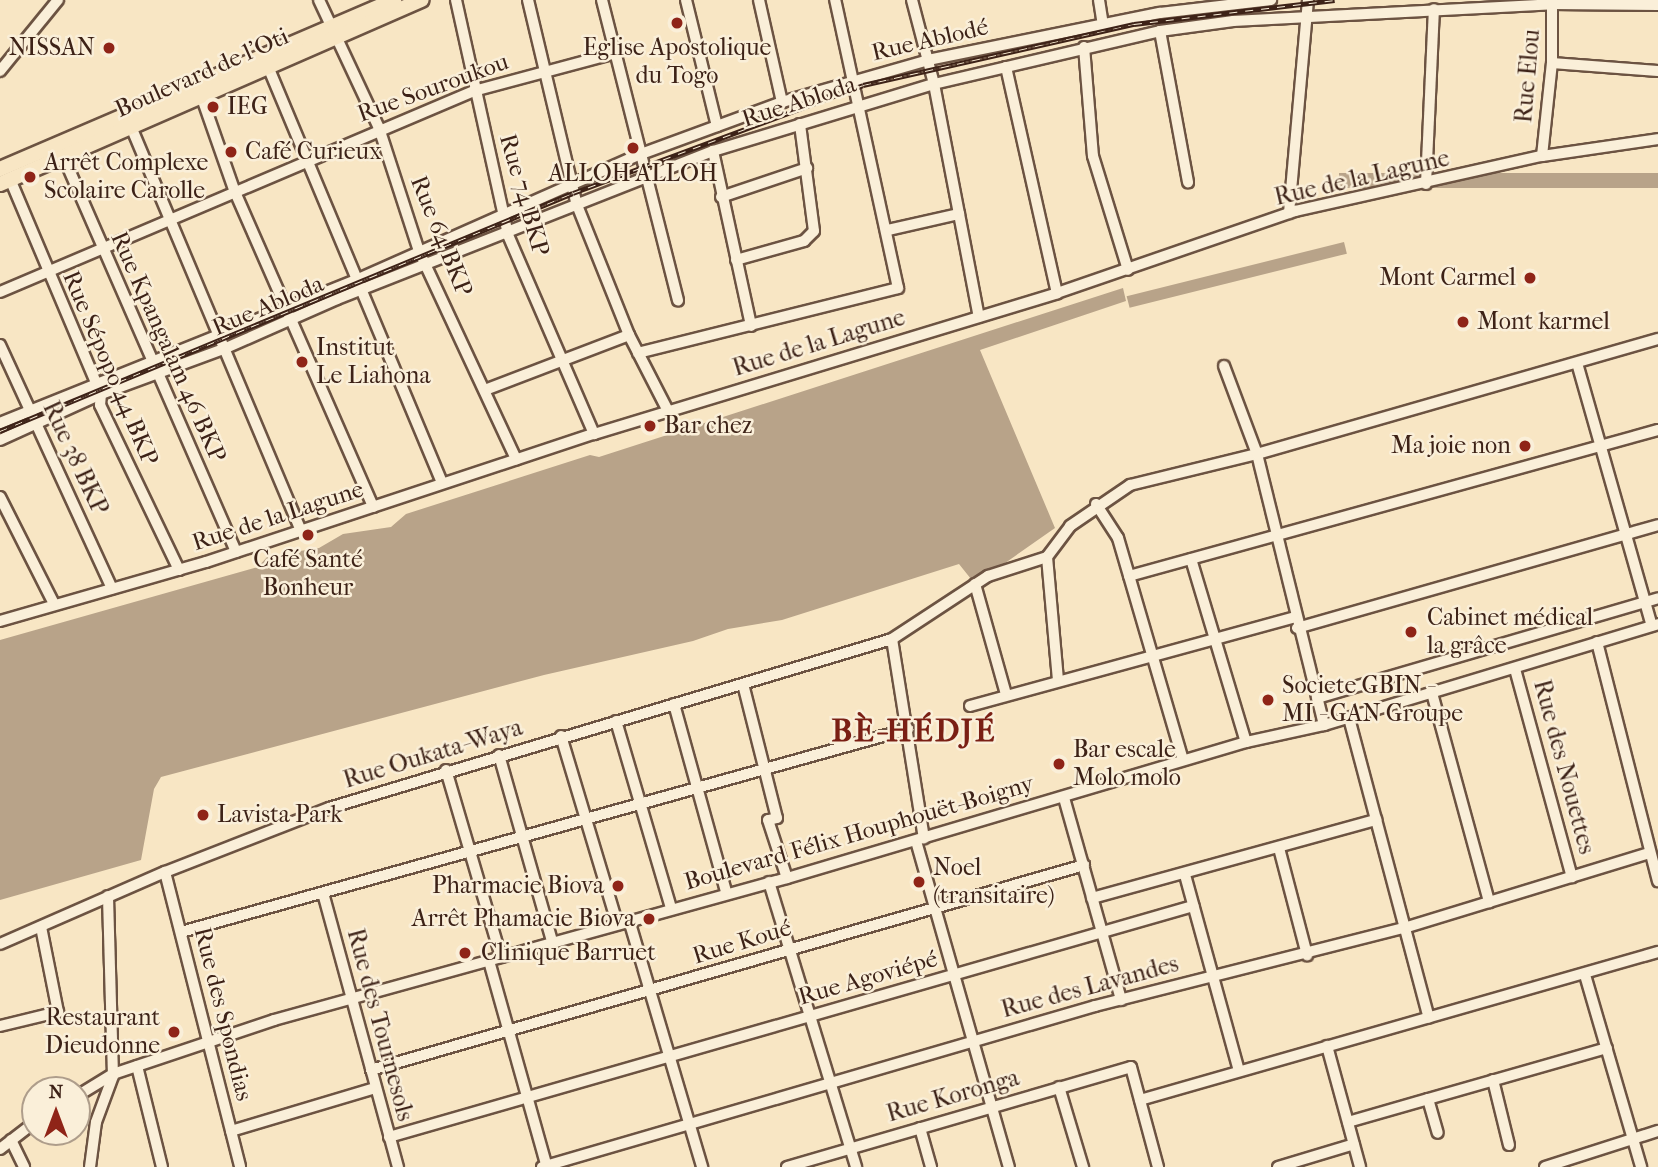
<!DOCTYPE html>
<meta charset="utf-8">
<style>
body{margin:0}
#map{position:relative;width:1658px;height:1167px;overflow:hidden;background:#f8e6c4;font-family:"IM FELL French Canon",serif}
div>[style]{position:absolute}
.water>*{inset:0;background:#b8a389;transform-origin:0 0}
.roads{filter:drop-shadow(2px 0 #6c5342) drop-shadow(-2px 0 #6c5342) drop-shadow(0 2px #6c5342) drop-shadow(0 -2px #6c5342)}
.minor>*{height:10px;margin:-5px;padding:0 5px;transform-origin:5px;border-radius:5px;background:#faefd9}
.major>*{height:14px;margin:-7px;padding:0 7px;transform-origin:7px;border-radius:7px;background:#f8e6c4}
.rail>*{height:5px;margin-top:-2.5px;transform-origin:0;background:repeating-linear-gradient(90deg,#faefd9 0 8px,#3d2217 0 16px);box-sizing:border-box;border-block:2px solid #3d2217}
.dots>*{width:19px;height:19px;translate:-50% -50%;box-sizing:border-box;border:4px solid #faefd9;border-radius:50%}
span{translate:-50% -50%;white-space:nowrap;text-align:center;line-height:1.15;-webkit-text-stroke:5px #faefd9;paint-order:stroke}
.street-label{font-size:24px;color:#3d2217}
.poi-label{font-size:24px;color:#3d2217}
.right{translate:-100% -50%;text-align:right}
.left{translate:0 -50%;text-align:left}
.district-label{font-size:32px;color:#7a1f14;font-weight:700;letter-spacing:2px}
.north{position:absolute;left:21px;top:1076px;width:70px;height:70px;box-sizing:border-box;background:#faefd9;border:2px solid #ae9d8b;border-radius:50%;rotate:0deg;font-size:19px;font-weight:700;line-height:28px;text-align:center;color:#3d2217}
.north::after{content:'';display:block;margin:auto;width:24px;height:32px;background:#8f2418;clip-path:polygon(50% 0,100% 100%,50% 72%,0 100%)}
</style>
<div id="map">
<div class="water">
<i style="left:1658px;top:173px;width:15px;height:319px;rotate:90deg"></i>
<i style="left:1344px;top:242px;width:12px;height:224px;rotate:76deg"></i>
<i style="clip-path:polygon(1123px 288px,1126px 301px,980px 350px,1055px 528px,998px 568px,971px 579px,959px 564px,782px 620px,728px 629px,693px 641px,544px 675px,161px 777px,154px 789px,141px 860px,0 900px,0 640px,258px 567px,268px 556px,319px 548px,343px 534px,391px 527px,406px 514px,590px 455px,599px 457px)"></i>
</div>
<div class="roads">
<div class="minor">
<i style="left:319px;top:0;width:141px;rotate:64.9deg"></i>
<i style="left:379px;top:128px;width:129px;rotate:72deg"></i>
<i style="left:419px;top:251px;width:230px;rotate:65deg"></i>
<i style="left:456px;top:0;width:241px;rotate:77.5deg"></i>
<i style="left:508px;top:235px;width:217px;rotate:66.6deg"></i>
<i style="left:528px;top:0;width:211px;rotate:76.6deg"></i>
<i style="left:577px;top:205px;width:140px;rotate:68.2deg"></i>
<i style="left:629px;top:335px;width:85px;rotate:62.8deg"></i>
<i style="left:602px;top:0;width:310px;rotate:75.8deg"></i>
<i style="left:686px;top:0;width:130px;rotate:76.2deg"></i>
<i style="left:759px;top:0;width:105px;rotate:77.3deg"></i>
<i style="left:912px;top:0;width:87px;rotate:75.3deg"></i>
<i style="left:934px;top:84px;width:237px;rotate:79.1deg"></i>
<i style="left:1099px;top:0;width:24px;rotate:81deg"></i>
<i style="left:1160px;top:31px;width:154px;rotate:79.5deg"></i>
<i style="left:1084px;top:47px;width:109px;rotate:85.3deg"></i>
<i style="left:1093px;top:156px;width:119px;rotate:72.9deg"></i>
<i style="left:1552px;top:63px;width:106px;rotate:4.3deg"></i>
<i style="left:1006px;top:67px;width:232px;rotate:77.3deg"></i>
<i style="left:269px;top:69px;width:449px;rotate:67.3deg"></i>
<i style="left:0;top:71px;width:92px;rotate:-50.8deg"></i>
<i style="left:202px;top:98px;width:100px;rotate:70.7deg"></i>
<i style="left:235px;top:192px;width:344px;rotate:66.3deg"></i>
<i style="left:132px;top:129px;width:436px;rotate:67.2deg"></i>
<i style="left:713px;top:151px;width:179px;rotate:77.7deg"></i>
<i style="left:1542px;top:156px;width:94px;rotate:-83.9deg"></i>
<i style="left:1552px;top:63px;width:63px;rotate:-90deg"></i>
<i style="left:64px;top:158px;width:430px;rotate:66.4deg"></i>
<i style="left:10px;top:179px;width:233px;rotate:67.1deg"></i>
<i style="left:101px;top:394px;width:11px;rotate:95deg"></i>
<i style="left:100px;top:405px;width:183px;rotate:64.4deg"></i>
<i style="left:1426px;top:184px;width:175px;rotate:-87.4deg"></i>
<i style="left:721px;top:197px;width:91px;rotate:-18.6deg"></i>
<i style="left:1289px;top:213px;width:214px;rotate:-84.9deg"></i>
<i style="left:888px;top:230px;width:73px;rotate:-12.7deg"></i>
<i style="left:736px;top:260px;width:71px;rotate:-15.6deg"></i>
<i style="left:804px;top:241px;width:14px;rotate:-45deg"></i>
<i style="left:814px;top:231px;width:108px;rotate:-97.5deg"></i>
<i style="left:0;top:292px;width:515px;rotate:-22.98deg"></i>
<i style="left:474px;top:91px;width:147px;rotate:-15deg"></i>
<i style="left:0;top:345px;width:268px;rotate:65.3deg"></i>
<i style="left:638px;top:353px;width:268px;rotate:-14deg"></i>
<i style="left:898px;top:288px;width:295px;rotate:-102.3deg"></i>
<i style="left:1577px;top:363px;width:273px;rotate:74.1deg"></i>
<i style="left:1224px;top:366px;width:94px;rotate:69.4deg"></i>
<i style="left:1257px;top:454px;width:279px;rotate:76.1deg"></i>
<i style="left:485px;top:390px;width:154px;rotate:-20.9deg"></i>
<i style="left:0;top:423px;width:384px;rotate:-21.9deg"></i>
<i style="left:356px;top:280px;width:312px;rotate:-23.9deg"></i>
<i style="left:641px;top:154px;width:150px;rotate:-20.2deg"></i>
<i style="left:782px;top:102px;width:152px;rotate:-16deg"></i>
<i style="left:928px;top:60px;width:237px;rotate:-11.5deg"></i>
<i style="left:1160px;top:13px;width:112px;rotate:-6.7deg"></i>
<i style="left:0;top:440px;width:111px;rotate:-24.5deg"></i>
<i style="left:101px;top:394px;width:133px;rotate:-20.2deg"></i>
<i style="left:226px;top:348px;width:121px;rotate:-23.8deg"></i>
<i style="left:337px;top:299px;width:404px;rotate:-21.5deg"></i>
<i style="left:713px;top:151px;width:231px;rotate:-16.9deg"></i>
<i style="left:934px;top:84px;width:232px;rotate:-13.2deg"></i>
<i style="left:1160px;top:31px;width:74px;rotate:-7.8deg"></i>
<i style="left:1233px;top:21px;width:320px;rotate:-3deg"></i>
<i style="left:1553px;top:4px;width:105px;rotate:0.5deg"></i>
<i style="left:0;top:497px;width:120px;rotate:63.2deg"></i>
<i style="left:1096px;top:504px;width:40px;rotate:57.1deg"></i>
<i style="left:1118px;top:538px;width:231px;rotate:73.7deg"></i>
<i style="left:1047px;top:557px;width:123px;rotate:84.9deg"></i>
<i style="left:1191px;top:559px;width:191px;rotate:73.3deg"></i>
<i style="left:1129px;top:576px;width:549px;rotate:-15.43deg"></i>
<i style="left:975px;top:584px;width:114px;rotate:74.3deg"></i>
<i style="left:0;top:621px;width:214px;rotate:-16deg"></i>
<i style="left:206px;top:562px;width:409px;rotate:-18.3deg"></i>
<i style="left:594px;top:434px;width:484px;rotate:-16.9deg"></i>
<i style="left:1057px;top:293px;width:252px;rotate:-19deg"></i>
<i style="left:1295px;top:211px;width:253px;rotate:-12.6deg"></i>
<i style="left:1542px;top:156px;width:117px;rotate:-8.3deg"></i>
<i style="left:1297px;top:628px;width:375px;rotate:-15.9deg"></i>
<i style="left:892px;top:639px;width:202px;rotate:80.9deg"></i>
<i style="left:1597px;top:642px;width:247px;rotate:75.7deg"></i>
<i style="left:1515px;top:669px;width:216px;rotate:74.7deg"></i>
<i style="left:743px;top:684px;width:138px;rotate:75.8deg"></i>
<i style="left:777px;top:818px;width:9px;rotate:167deg"></i>
<i style="left:768px;top:820px;width:61px;rotate:71.9deg"></i>
<i style="left:1432px;top:693px;width:217px;rotate:74.7deg"></i>
<i style="left:1317px;top:698px;width:355px;rotate:-16.3deg"></i>
<i style="left:674px;top:704px;width:195px;rotate:74.5deg"></i>
<i style="left:970px;top:706px;width:337px;rotate:-15.3deg"></i>
<i style="left:1349px;top:718px;width:310px;rotate:75.1deg"></i>
<i style="left:616px;top:721px;width:195px;rotate:73.6deg"></i>
<i style="left:561px;top:736px;width:195px;rotate:73.3deg"></i>
<i style="left:499px;top:755px;width:193px;rotate:74.1deg"></i>
<i style="left:446px;top:770px;width:195px;rotate:73.6deg"></i>
<i style="left:1064px;top:798px;width:210px;rotate:74.2deg"></i>
<i style="left:916px;top:841px;width:339px;rotate:74.1deg"></i>
<i style="left:1279px;top:848px;width:111px;rotate:75.3deg"></i>
<i style="left:165px;top:872px;width:304px;rotate:75.7deg"></i>
<i style="left:1185px;top:875px;width:203px;rotate:74.6deg"></i>
<i style="left:769px;top:882px;width:298px;rotate:73deg"></i>
<i style="left:323px;top:893px;width:284px;rotate:74.7deg"></i>
<i style="left:1092px;top:898px;width:295px;rotate:-15.4deg"></i>
<i style="left:629px;top:920px;width:258px;rotate:73.5deg"></i>
<i style="left:181px;top:932px;width:755px;rotate:-15.6deg"></i>
<i style="left:0;top:944px;width:180px;rotate:-23.6deg"></i>
<i style="left:165px;top:872px;width:176px;rotate:-21.3deg"></i>
<i style="left:329px;top:808px;width:588px;rotate:-16.71deg"></i>
<i style="left:892px;top:639px;width:115px;rotate:-33.3deg"></i>
<i style="left:988px;top:576px;width:62px;rotate:-17.9deg"></i>
<i style="left:1047px;top:557px;width:39px;rotate:-53deg"></i>
<i style="left:1070px;top:526px;width:73px;rotate:-34.3deg"></i>
<i style="left:1130px;top:485px;width:131px;rotate:-13.7deg"></i>
<i style="left:1257px;top:454px;width:417px;rotate:-16deg"></i>
<i style="left:489px;top:961px;width:214px;rotate:74.3deg"></i>
<i style="left:1585px;top:975px;width:200px;rotate:73.7deg"></i>
<i style="left:0;top:1026px;width:60px;rotate:-13.6deg"></i>
<i style="left:58px;top:1012px;width:87px;rotate:-101.3deg"></i>
<i style="left:1327px;top:1046px;width:125px;rotate:74.7deg"></i>
<i style="left:137px;top:1066px;width:104px;rotate:76.1deg"></i>
<i style="left:371px;top:1070px;width:742px;rotate:-16.04deg"></i>
<i style="left:1493px;top:1080px;width:67px;rotate:76.2deg"></i>
<i style="left:1059px;top:1087px;width:84px;rotate:73.3deg"></i>
<i style="left:77px;top:1096px;width:42px;rotate:-31.4deg"></i>
<i style="left:113px;top:1074px;width:170px;rotate:-18.5deg"></i>
<i style="left:274px;top:1020px;width:532px;rotate:-15.47deg"></i>
<i style="left:787px;top:878px;width:479px;rotate:-16.5deg"></i>
<i style="left:1246px;top:742px;width:80px;rotate:-12.3deg"></i>
<i style="left:1324px;top:725px;width:349px;rotate:-16.8deg"></i>
<i style="left:1428px;top:1099px;width:186px;rotate:-15.9deg"></i>
<i style="left:1140px;top:1100px;width:539px;rotate:-15.95deg"></i>
<i style="left:1348px;top:1122px;width:83px;rotate:-16deg"></i>
<i style="left:1428px;top:1099px;width:35px;rotate:74deg"></i>
<i style="left:920px;top:1128px;width:41px;rotate:74.2deg"></i>
<i style="left:231px;top:1131px;width:150px;rotate:-16.6deg"></i>
<i style="left:389px;top:1137px;width:837px;rotate:-16.03deg"></i>
<i style="left:11px;top:1140px;width:30px;rotate:64deg"></i>
<i style="left:0;top:1149px;width:44px;rotate:-37.6deg"></i>
<i style="left:90px;top:1167px;width:45px;rotate:-82.4deg"></i>
<i style="left:96px;top:1122px;width:49px;rotate:-69.7deg"></i>
<i style="left:113px;top:1076px;width:180px;rotate:-91.6deg"></i>
<i style="left:542px;top:1167px;width:576px;rotate:-16.23deg"></i>
<i style="left:1095px;top:1006px;width:319px;rotate:-14.2deg"></i>
<i style="left:1404px;top:928px;width:257px;rotate:-17deg"></i>
<i style="left:787px;top:1167px;width:358px;rotate:-16.2deg"></i>
<i style="left:1131px;top:1067px;width:104px;rotate:74.9deg"></i>
<i style="left:1278px;top:1167px;width:79px;rotate:-16.8deg"></i>
<i style="left:1545px;top:1167px;width:119px;rotate:-17.7deg"></i>
</div>
<div class="major">
<i style="left:0;top:169px;width:429px;rotate:-23.2deg"></i>
<i style="left:0;top:184px;width:460px;rotate:-23.6deg"></i>
</div>
</div>
<div class="rail">
<i style="left:0;top:431px;width:620px;rotate:-22.56deg"></i>
<i style="left:573px;top:193px;width:309px;rotate:-20.4deg"></i>
<i style="left:863px;top:85px;width:278px;rotate:-12.7deg"></i>
<i style="left:1134px;top:24px;width:202px;rotate:-6.8deg"></i>
</div>
<div class="dots">
<i style="left:677px;top:23px;background:#8f2418"></i>
<i style="left:109px;top:48px;background:#8f2418"></i>
<i style="left:213px;top:107px;background:#8f2418"></i>
<i style="left:633px;top:148px;background:#8f2418"></i>
<i style="left:231px;top:152px;background:#8f2418"></i>
<i style="left:30px;top:177px;background:#8f2418"></i>
<i style="left:1530px;top:278px;background:#8f2418"></i>
<i style="left:1463px;top:322px;background:#8f2418"></i>
<i style="left:302px;top:362px;background:#8f2418"></i>
<i style="left:650px;top:426px;background:#8f2418"></i>
<i style="left:1525px;top:446px;background:#8f2418"></i>
<i style="left:308px;top:535px;background:#8f2418"></i>
<i style="left:1411px;top:632px;background:#8f2418"></i>
<i style="left:1268px;top:700px;background:#8f2418"></i>
<i style="left:1059px;top:764px;background:#8f2418"></i>
<i style="left:203px;top:815px;background:#8f2418"></i>
<i style="left:919px;top:882px;background:#8f2418"></i>
<i style="left:618px;top:886px;background:#8f2418"></i>
<i style="left:649px;top:919px;background:#8f2418"></i>
<i style="left:465px;top:953px;background:#8f2418"></i>
<i style="left:174px;top:1032px;background:#8f2418"></i>
</div>
<div class="street-label">
<span style="left:930px;top:40px;rotate:-13deg">Rue Ablodé</span>
<span style="left:202px;top:73px;rotate:-24deg">Boulevard de l'Oti</span>
<span style="left:1528px;top:76px;rotate:-85deg">Rue Elou</span>
<span style="left:433px;top:88px;rotate:-20deg">Rue Souroukou</span>
<span style="left:799px;top:102px;rotate:-18deg">Rue Abloda</span>
<span style="left:1362px;top:178px;rotate:-13deg">Rue de la Lagune</span>
<span style="left:524px;top:195px;rotate:74deg">Rue 74 BKP</span>
<span style="left:441px;top:236px;rotate:68deg">Rue 64 BKP</span>
<span style="left:268px;top:306px;rotate:-23deg">Rue Abloda</span>
<span style="left:819px;top:343px;rotate:-17deg">Rue de la Lagune</span>
<span style="left:168px;top:347px;rotate:66deg">Rue Kpangalam 46 BKP</span>
<span style="left:110px;top:368px;rotate:67deg">Rue Sépopo 44 BKP</span>
<span style="left:75px;top:458px;rotate:65deg">Rue 38 BKP</span>
<span style="left:278px;top:516px;rotate:-18deg">Rue de la Lagune</span>
<span style="left:433px;top:754px;rotate:-17deg">Rue Oukata-Waya</span>
<span style="left:1564px;top:767px;rotate:75deg">Rue des Nouettes</span>
<span style="left:859px;top:833px;rotate:-16deg">Boulevard Félix Houphouët-Boigny</span>
<span style="left:742px;top:942px;rotate:-17deg">Rue Koué</span>
<span style="left:868px;top:978px;rotate:-16deg">Rue Agoviépé</span>
<span style="left:1090px;top:987px;rotate:-15deg">Rue des Lavandes</span>
<span style="left:223px;top:1014px;rotate:76deg">Rue des Spondias</span>
<span style="left:380px;top:1025px;rotate:75deg">Rue des Tournesols</span>
<span style="left:953px;top:1096px;rotate:-16deg">Rue Koronga</span>
</div>
<div class="poi-label">
<span class="right" style="left:95px;top:48px">NISSAN</span>
<span style="left:677px;top:62px">Eglise Apostolique<br>du Togo</span>
<span class="left" style="left:227px;top:107px">IEG</span>
<span class="left" style="left:245px;top:152px">Café Curieux</span>
<span class="left" style="left:44px;top:177px">Arrêt Complexe<br>Scolaire Carolle</span>
<span style="left:633px;top:174px">ALLOH ALLOH</span>
<span class="right" style="left:1516px;top:278px">Mont Carmel</span>
<span class="left" style="left:1477px;top:322px">Mont karmel</span>
<span class="left" style="left:316px;top:362px">Institut<br>Le Liahona</span>
<span class="left" style="left:664px;top:426px">Bar chez</span>
<span class="right" style="left:1511px;top:446px">Ma joie non</span>
<span style="left:308px;top:574px">Café Santé<br>Bonheur</span>
<span class="left" style="left:1427px;top:632px">Cabinet médical<br>la grâce</span>
<span class="left" style="left:1282px;top:700px">Societe GBIN -<br>MI - GAN Groupe</span>
<span class="left" style="left:1073px;top:764px">Bar escale<br>Molo molo</span>
<span class="left" style="left:217px;top:815px">Lavista Park</span>
<span class="left" style="left:933px;top:882px">Noel<br>(transitaire)</span>
<span class="right" style="left:604px;top:886px">Pharmacie Biova</span>
<span class="right" style="left:635px;top:919px">Arrêt Phamacie Biova</span>
<span class="left" style="left:481px;top:953px">Clinique Barruet</span>
<span class="right" style="left:160px;top:1032px">Restaurant<br>Dieudonne</span>
</div>
<div class="district-label">
<span style="left:914px;top:731px">BÈ-HÉDJÉ</span>
</div>
<div class="north">N</div>
</div>
